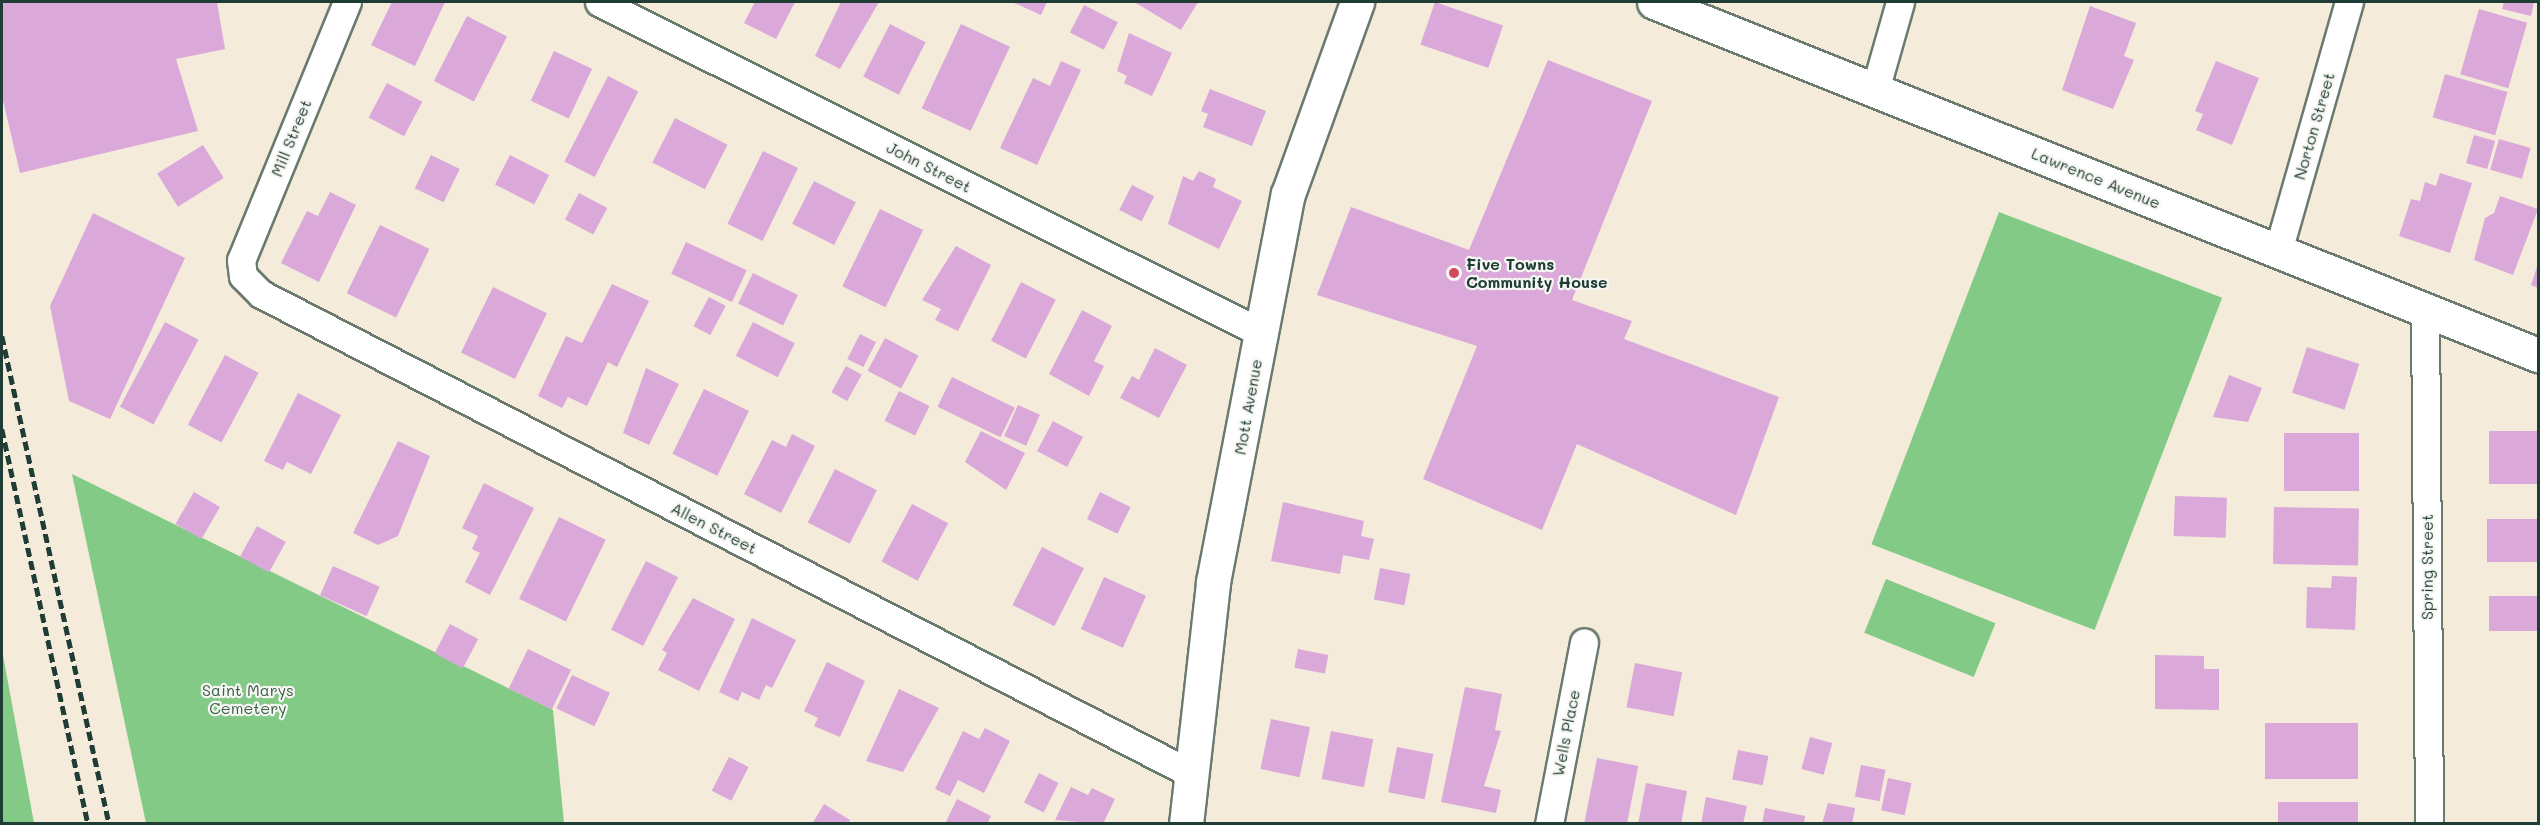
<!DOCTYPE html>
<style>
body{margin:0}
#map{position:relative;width:2540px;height:825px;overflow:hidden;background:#f4ebdb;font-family:Mali,sans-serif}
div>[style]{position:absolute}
.green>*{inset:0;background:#82ca85;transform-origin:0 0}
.building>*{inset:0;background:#daa9d9;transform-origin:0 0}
.roads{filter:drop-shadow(2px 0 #6a7a6e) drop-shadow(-2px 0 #6a7a6e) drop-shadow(0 2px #6a7a6e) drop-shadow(0 -2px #6a7a6e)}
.street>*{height:27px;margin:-13.5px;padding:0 13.5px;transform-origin:13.5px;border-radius:13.5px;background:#fff}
.secondary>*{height:33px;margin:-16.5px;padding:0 16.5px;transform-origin:16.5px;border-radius:16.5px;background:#fff}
.rail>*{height:4.5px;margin-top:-2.25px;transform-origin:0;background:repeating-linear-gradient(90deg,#1f3d34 0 9px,transparent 0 13.5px)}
.dots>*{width:16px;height:16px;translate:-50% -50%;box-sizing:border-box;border:3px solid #f6f6f2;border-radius:50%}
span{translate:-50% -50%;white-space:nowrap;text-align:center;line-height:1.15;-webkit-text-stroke:4.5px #f6f6f2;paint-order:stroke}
.street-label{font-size:16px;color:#1f3d34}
.poi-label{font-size:16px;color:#1f3d34;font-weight:700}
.left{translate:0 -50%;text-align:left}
.park-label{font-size:16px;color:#386048}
.frame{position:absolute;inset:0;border:3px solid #1f3d34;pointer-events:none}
</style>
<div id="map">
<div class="green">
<i style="left:1999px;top:212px;width:239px;height:356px;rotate:21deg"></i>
<i style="clip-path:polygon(72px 474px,553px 710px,564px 823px,146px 823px)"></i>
<i style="left:1886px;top:579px;width:118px;height:58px;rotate:22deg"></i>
<i style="clip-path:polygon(2px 650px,34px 823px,2px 823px)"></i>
</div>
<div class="building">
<i style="clip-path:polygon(2px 2px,217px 2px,225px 49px,176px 59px,198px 131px,20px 173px,2px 96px)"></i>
<i style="clip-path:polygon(392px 2px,445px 2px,415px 66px,371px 45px)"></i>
<i style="clip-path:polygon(755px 2px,795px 2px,776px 39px,744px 23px)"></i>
<i style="clip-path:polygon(841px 2px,879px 2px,840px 69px,815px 56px)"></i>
<i style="clip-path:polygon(1012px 2px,1047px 2px,1041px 15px)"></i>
<i style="clip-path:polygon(1134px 2px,1198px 2px,1181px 30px)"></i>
<i style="left:1435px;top:2px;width:72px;height:45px;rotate:19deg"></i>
<i style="clip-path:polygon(2504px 2px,2534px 2px,2531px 16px,2502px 9px)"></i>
<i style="left:1084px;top:5px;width:38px;height:31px;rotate:27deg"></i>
<i style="clip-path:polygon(2090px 6px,2136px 23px,2124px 56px,2134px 60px,2113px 109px,2062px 90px)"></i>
<i style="left:2479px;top:9px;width:50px;height:68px;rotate:16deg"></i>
<i style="left:467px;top:16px;width:45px;height:73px;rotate:27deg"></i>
<i style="left:890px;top:24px;width:40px;height:59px;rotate:27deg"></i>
<i style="left:961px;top:24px;width:54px;height:93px;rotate:25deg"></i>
<i style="clip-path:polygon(1129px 33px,1172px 53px,1152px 96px,1124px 83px,1127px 76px,1117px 71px)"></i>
<i style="left:554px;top:51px;width:42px;height:55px;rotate:25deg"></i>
<i style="clip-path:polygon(1548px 60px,1652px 101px,1572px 300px,1632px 321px,1624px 339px,1779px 397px,1736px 515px,1577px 444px,1542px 530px,1423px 479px,1477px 346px,1317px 295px,1351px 207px,1469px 250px)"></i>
<i style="clip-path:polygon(1061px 61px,1081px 70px,1037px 165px,1000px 148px,1033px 78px,1050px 86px)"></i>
<i style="clip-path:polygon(2216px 61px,2259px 78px,2232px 145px,2196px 130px,2203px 114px,2195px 111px)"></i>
<i style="left:2445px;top:74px;width:65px;height:45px;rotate:16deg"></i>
<i style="left:608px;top:76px;width:34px;height:96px;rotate:27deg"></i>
<i style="left:387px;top:83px;width:40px;height:39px;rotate:28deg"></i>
<i style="clip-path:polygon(1210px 89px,1266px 111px,1252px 146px,1203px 127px,1208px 114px,1201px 111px)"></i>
<i style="left:675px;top:118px;width:59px;height:50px;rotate:27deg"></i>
<i style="left:2474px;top:135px;width:22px;height:29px;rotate:16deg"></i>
<i style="left:2499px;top:139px;width:33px;height:32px;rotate:16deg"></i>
<i style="left:203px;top:145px;width:39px;height:54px;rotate:58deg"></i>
<i style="left:763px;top:151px;width:39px;height:81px;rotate:26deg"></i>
<i style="left:431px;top:155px;width:32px;height:37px;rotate:26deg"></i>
<i style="left:510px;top:155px;width:44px;height:33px;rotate:27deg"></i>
<i style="clip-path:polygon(1199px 171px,1216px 179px,1213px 187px,1242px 201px,1219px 249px,1168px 224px,1183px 176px,1193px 181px)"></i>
<i style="clip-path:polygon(2440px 173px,2472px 183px,2450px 253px,2399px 236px,2411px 199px,2420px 201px,2425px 182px,2436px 186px)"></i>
<i style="left:814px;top:181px;width:47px;height:48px;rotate:27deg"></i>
<i style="left:1132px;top:185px;width:25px;height:28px;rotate:27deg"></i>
<i style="clip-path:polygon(330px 192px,356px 205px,319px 282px,281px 263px,307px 211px,318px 216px)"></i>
<i style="left:579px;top:193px;width:32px;height:30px;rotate:28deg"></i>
<i style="clip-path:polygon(2500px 196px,2538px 209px,2513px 275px,2474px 260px,2485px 218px,2494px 213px)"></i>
<i style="left:880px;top:209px;width:48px;height:86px;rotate:26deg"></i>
<i style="clip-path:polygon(93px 213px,185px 258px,110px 419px,69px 401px,50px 306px)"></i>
<i style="left:380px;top:225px;width:55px;height:76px;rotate:26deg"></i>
<i style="left:686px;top:242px;width:67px;height:35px;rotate:25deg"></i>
<i style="clip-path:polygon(956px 246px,991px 265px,958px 331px,935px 320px,941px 309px,922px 300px)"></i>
<i style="clip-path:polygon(2538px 264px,2538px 288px,2531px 285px)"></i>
<i style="left:753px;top:273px;width:50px;height:34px;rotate:26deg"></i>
<i style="left:1021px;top:282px;width:39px;height:66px;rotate:27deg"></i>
<i style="clip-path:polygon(612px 284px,649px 301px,617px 367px,608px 362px,587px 406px,568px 397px,562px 408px,538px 396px,566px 336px,582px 343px)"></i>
<i style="left:493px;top:287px;width:60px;height:73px;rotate:26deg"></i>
<i style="left:709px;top:297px;width:19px;height:33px;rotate:28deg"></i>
<i style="clip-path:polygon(1082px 310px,1112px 326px,1094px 361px,1104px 366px,1089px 396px,1049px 374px)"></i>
<i style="left:165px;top:322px;width:38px;height:96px;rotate:28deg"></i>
<i style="left:753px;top:322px;width:47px;height:38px;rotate:27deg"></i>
<i style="left:860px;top:334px;width:18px;height:28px;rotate:27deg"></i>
<i style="left:885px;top:338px;width:38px;height:37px;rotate:28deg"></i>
<i style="left:2307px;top:347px;width:55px;height:48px;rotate:18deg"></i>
<i style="clip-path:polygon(1155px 348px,1187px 365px,1159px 418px,1120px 398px,1132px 376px,1139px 380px)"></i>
<i style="left:225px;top:355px;width:38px;height:79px;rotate:28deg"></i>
<i style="left:846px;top:366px;width:18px;height:30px;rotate:29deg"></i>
<i style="clip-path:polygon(646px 368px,679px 384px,649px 445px,623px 433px)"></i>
<i style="clip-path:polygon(2229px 375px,2262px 388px,2248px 422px,2213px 417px)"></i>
<i style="left:952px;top:377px;width:70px;height:33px;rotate:26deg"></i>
<i style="left:704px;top:389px;width:50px;height:72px;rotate:26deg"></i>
<i style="left:899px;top:391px;width:34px;height:33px;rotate:26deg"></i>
<i style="clip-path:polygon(298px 393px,341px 415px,311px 474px,287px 462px,283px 470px,264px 461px)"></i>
<i style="left:1018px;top:405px;width:24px;height:34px;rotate:24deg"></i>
<i style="left:1053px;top:421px;width:34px;height:34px;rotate:28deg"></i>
<i style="clip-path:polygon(981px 431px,1025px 453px,1006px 490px,965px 462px)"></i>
<i style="left:2489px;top:431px;width:49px;height:53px"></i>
<i style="left:2284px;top:433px;width:75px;height:58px"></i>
<i style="clip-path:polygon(792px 434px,815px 446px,781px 513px,744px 494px,772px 440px,786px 447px)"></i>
<i style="clip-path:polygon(398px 441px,430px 456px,398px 536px,378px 545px,353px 533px)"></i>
<i style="left:835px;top:469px;width:47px;height:60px;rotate:27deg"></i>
<i style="clip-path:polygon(484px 483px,534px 508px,490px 595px,465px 582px,480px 553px,472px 549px,478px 536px,462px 528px)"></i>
<i style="left:194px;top:492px;width:30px;height:37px;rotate:30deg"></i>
<i style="left:1100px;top:492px;width:34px;height:30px;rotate:26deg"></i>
<i style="left:2175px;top:496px;width:52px;height:40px;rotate:2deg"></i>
<i style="clip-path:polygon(1283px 502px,1364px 521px,1361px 536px,1374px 539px,1369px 560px,1343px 555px,1340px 574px,1271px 561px)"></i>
<i style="left:912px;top:504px;width:41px;height:65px;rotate:28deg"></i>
<i style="left:2274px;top:507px;width:85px;height:57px;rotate:1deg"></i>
<i style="left:559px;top:517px;width:52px;height:91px;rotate:26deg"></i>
<i style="left:2487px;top:519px;width:51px;height:43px"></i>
<i style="left:257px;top:526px;width:33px;height:35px;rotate:29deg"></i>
<i style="left:1042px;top:547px;width:47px;height:65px;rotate:27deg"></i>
<i style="left:646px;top:561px;width:36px;height:77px;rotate:27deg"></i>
<i style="left:333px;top:566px;width:51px;height:32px;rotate:24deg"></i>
<i style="left:1380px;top:568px;width:31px;height:32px;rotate:11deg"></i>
<i style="clip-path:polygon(2332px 576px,2357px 577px,2355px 630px,2306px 628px,2307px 587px,2331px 588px)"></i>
<i style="left:1104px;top:577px;width:46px;height:57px;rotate:24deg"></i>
<i style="left:2489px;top:596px;width:49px;height:35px"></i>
<i style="clip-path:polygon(693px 598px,735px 619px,699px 691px,658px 670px,667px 653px,662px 650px)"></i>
<i style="clip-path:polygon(752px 618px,796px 640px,772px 688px,766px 685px,759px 700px,742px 692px,738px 701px,719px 692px)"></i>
<i style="left:450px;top:624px;width:32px;height:33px;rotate:28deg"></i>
<i style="left:528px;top:649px;width:48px;height:44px;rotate:26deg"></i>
<i style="left:1298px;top:649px;width:31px;height:19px;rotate:11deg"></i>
<i style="clip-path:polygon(2155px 655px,2204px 656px,2204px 669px,2219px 669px,2219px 710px,2155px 709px)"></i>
<i style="clip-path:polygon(827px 662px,865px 681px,840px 737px,814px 726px,818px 718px,804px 711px)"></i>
<i style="left:1635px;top:663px;width:48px;height:45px;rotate:11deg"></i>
<i style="left:572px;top:675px;width:42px;height:37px;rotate:25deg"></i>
<i style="clip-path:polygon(1465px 687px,1502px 694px,1495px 730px,1501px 731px,1484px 786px,1501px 790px,1496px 813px,1441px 802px)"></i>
<i style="clip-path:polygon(899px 689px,939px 708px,903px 772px,866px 761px)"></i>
<i style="left:1271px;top:719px;width:40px;height:51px;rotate:12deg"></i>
<i style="left:2265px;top:723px;width:93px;height:56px"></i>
<i style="clip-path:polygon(985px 728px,1010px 741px,984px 793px,958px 780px,950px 796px,935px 789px,963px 731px,979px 739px)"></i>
<i style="left:1331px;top:731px;width:43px;height:49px;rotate:11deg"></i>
<i style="left:1810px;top:737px;width:23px;height:33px;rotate:15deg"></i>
<i style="left:1397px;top:747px;width:37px;height:46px;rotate:11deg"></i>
<i style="left:1738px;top:750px;width:31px;height:30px;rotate:11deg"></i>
<i style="left:729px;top:757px;width:22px;height:38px;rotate:27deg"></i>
<i style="left:1597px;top:758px;width:42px;height:67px;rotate:11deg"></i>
<i style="left:1861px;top:765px;width:25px;height:32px;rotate:11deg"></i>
<i style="left:1039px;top:773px;width:22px;height:33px;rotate:27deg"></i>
<i style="left:1888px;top:778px;width:24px;height:33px;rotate:12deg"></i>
<i style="clip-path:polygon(1646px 783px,1687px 791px,1681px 824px,1638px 824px)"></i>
<i style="clip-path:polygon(1071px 787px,1088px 795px,1092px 788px,1115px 799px,1103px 824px,1055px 820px)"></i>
<i style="clip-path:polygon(1706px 797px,1747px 806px,1743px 824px,1701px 824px)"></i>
<i style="clip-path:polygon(957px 799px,991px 816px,987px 824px,945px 824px)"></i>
<i style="left:2278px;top:802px;width:80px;height:22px"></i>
<i style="clip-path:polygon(1828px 803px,1855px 808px,1852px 824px,1822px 824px)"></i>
<i style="clip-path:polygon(824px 804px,850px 820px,848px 824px,812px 824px)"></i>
<i style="clip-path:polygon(1765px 808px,1805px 816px,1804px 824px,1762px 824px)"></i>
</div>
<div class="roads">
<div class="street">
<i style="left:347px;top:2px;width:279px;rotate:112.3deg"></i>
<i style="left:241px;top:260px;width:16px;rotate:83deg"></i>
<i style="left:243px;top:276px;width:25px;rotate:45deg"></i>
<i style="left:261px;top:294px;width:1045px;rotate:27.28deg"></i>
<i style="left:599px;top:2px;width:739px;rotate:26.53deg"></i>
<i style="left:1875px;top:90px;width:91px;rotate:-74.1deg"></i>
<i style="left:2278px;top:251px;width:259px;rotate:-74.1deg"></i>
<i style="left:2425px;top:310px;width:514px;rotate:89.55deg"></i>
<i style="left:1549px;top:824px;width:185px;rotate:-79.1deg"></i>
</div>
<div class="secondary">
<i style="left:1654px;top:2px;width:952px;rotate:21.77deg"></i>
<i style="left:1186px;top:824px;width:244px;rotate:-83.6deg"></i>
<i style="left:1213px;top:582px;width:395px;rotate:-79.1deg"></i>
<i style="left:1288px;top:194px;width:204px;rotate:-70.2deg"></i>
</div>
</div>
<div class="rail">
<i style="left:2px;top:336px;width:500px;rotate:77.6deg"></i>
<i style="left:2px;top:429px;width:404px;rotate:77.7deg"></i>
</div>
<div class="dots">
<i style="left:1454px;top:273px;background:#d1495b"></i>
</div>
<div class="street-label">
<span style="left:2314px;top:126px;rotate:-74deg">Norton Street</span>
<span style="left:291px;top:138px;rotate:-68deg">Mill Street</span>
<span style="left:929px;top:167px;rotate:27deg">John Street</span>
<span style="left:2096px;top:178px;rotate:22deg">Lawrence Avenue</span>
<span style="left:1248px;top:407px;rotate:-80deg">Mott Avenue</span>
<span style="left:714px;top:528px;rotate:27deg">Allen Street</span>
<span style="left:2427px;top:567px;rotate:-90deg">Spring Street</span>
<span style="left:1566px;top:733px;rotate:-79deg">Wells Place</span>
</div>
<div class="poi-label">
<span class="left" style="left:1466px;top:273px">Five Towns<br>Community House</span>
</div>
<div class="park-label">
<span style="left:248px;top:699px">Saint Marys<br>Cemetery</span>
</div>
<div class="frame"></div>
</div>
